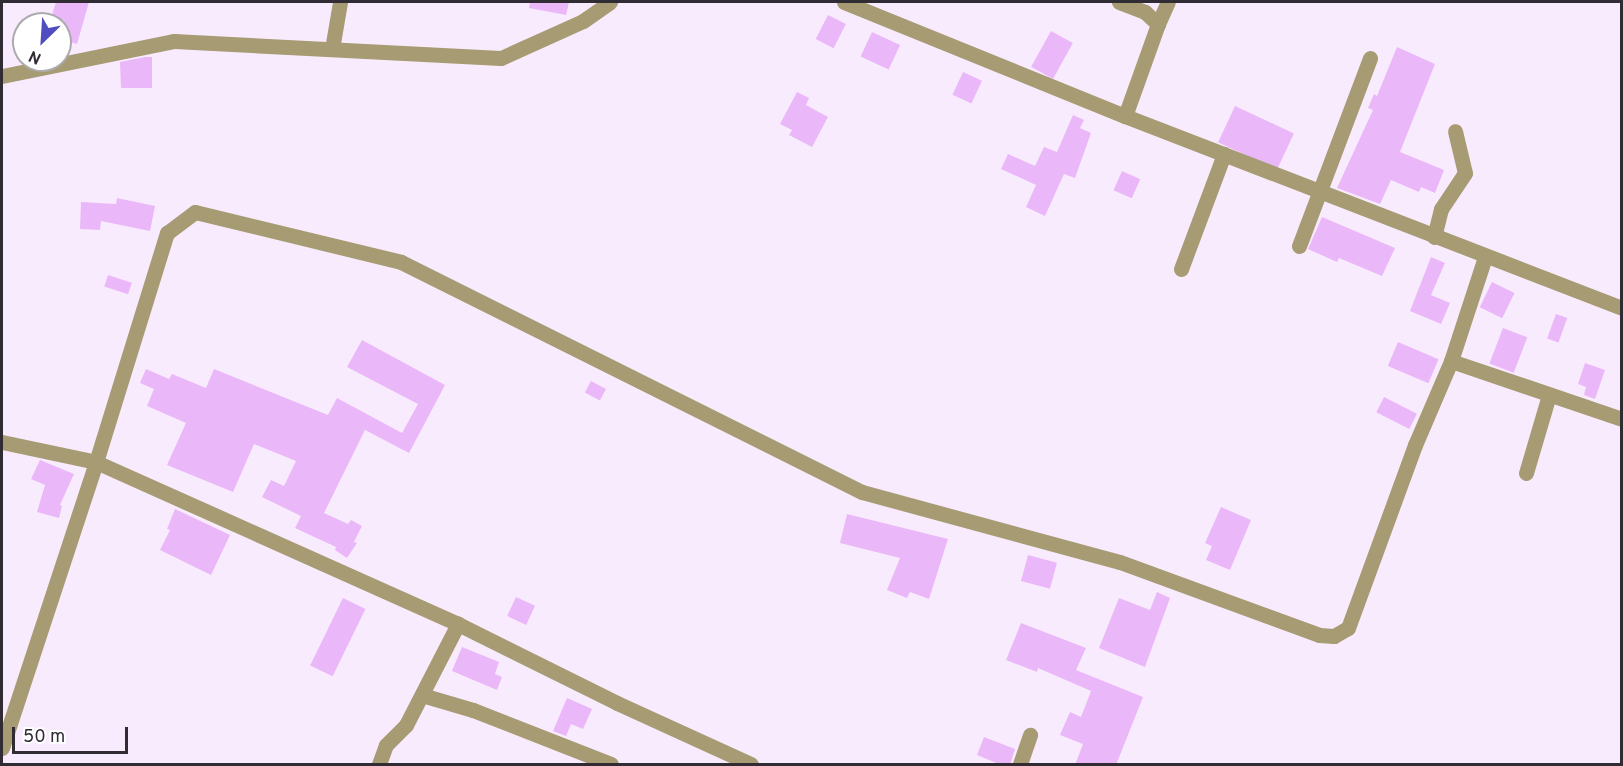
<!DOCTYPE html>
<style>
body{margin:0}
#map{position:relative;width:1623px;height:766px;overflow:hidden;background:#f9ebfe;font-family:Overpass,sans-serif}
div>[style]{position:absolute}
.building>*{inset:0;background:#eab8f8;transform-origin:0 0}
.minor>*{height:15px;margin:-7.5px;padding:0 7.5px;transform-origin:7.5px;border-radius:7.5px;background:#a69b72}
span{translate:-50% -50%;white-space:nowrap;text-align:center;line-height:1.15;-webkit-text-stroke:5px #fff;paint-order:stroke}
.frame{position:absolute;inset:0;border:3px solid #312b34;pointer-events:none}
.north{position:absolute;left:12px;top:12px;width:60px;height:60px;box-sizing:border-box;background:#fff;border:2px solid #adaaae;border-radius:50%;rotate:205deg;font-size:16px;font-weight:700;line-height:24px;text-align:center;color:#312b34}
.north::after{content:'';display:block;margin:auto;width:21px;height:27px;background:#524cc3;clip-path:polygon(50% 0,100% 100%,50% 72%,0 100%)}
.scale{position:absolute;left:12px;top:727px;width:116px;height:27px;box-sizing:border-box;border:3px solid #312b34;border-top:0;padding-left:8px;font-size:18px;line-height:21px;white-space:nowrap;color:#312b34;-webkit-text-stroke:4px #fff;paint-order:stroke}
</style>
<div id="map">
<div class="building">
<i style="clip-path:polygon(56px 2px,89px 2px,77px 44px,60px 39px,60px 24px,49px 24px)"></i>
<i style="clip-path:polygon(530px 2px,569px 2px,566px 15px,529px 8px)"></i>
<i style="left:828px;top:15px;width:20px;height:27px;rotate:27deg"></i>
<i style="left:1051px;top:31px;width:25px;height:41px;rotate:29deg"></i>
<i style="left:872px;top:32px;width:31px;height:27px;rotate:25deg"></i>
<i style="clip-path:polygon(1397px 47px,1435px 64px,1400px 152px,1444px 170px,1435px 193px,1421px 187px,1419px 192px,1391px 180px,1380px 204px,1337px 188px,1373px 110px,1368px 108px,1374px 94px,1377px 96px)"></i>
<i style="clip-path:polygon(145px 57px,152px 57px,152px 88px,121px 88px,120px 62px)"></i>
<i style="left:963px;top:72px;width:21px;height:25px;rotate:25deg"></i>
<i style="clip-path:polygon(797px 92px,809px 98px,806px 105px,828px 117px,812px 147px,789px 135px,792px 130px,780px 124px)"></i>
<i style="left:1235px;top:106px;width:65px;height:40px;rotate:25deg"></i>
<i style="clip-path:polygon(1073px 115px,1084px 120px,1080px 128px,1091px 133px,1075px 178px,1064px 174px,1045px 216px,1026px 207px,1036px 185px,1001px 169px,1008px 154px,1035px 166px,1044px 147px,1057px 152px)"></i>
<i style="left:1122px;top:171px;width:20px;height:21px;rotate:24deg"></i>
<i style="clip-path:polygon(117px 198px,155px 206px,150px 231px,101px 221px,100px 230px,80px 229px,81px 202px,116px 204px)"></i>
<i style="clip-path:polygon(1322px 217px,1395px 248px,1382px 276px,1339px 258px,1337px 262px,1308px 249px)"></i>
<i style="clip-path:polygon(1431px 257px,1445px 263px,1431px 295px,1450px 303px,1441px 324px,1410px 311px)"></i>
<i style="left:108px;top:275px;width:25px;height:12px;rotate:18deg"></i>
<i style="left:1492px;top:282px;width:25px;height:28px;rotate:26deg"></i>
<i style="left:1556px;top:314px;width:12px;height:26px;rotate:20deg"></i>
<i style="left:1503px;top:328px;width:26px;height:38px;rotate:21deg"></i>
<i style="clip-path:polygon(362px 340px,445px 385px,409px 453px,365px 430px,324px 513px,348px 524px,351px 520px,362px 526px,354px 542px,357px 543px,347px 558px,335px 550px,336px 547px,295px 528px,301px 516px,262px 497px,271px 480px,284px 486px,296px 461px,254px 444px,233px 492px,167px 465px,186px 423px,147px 406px,154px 389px,140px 383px,146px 369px,169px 379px,172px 374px,206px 388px,214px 369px,328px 415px,337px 398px,402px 433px,418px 404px,347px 367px)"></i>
<i style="left:1398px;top:342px;width:44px;height:26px;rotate:23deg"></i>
<i style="clip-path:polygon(1585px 363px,1605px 370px,1595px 399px,1584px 395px,1586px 387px,1578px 384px)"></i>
<i style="left:591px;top:381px;width:17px;height:13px;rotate:28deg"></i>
<i style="left:1384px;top:397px;width:37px;height:17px;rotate:27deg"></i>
<i style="clip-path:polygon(40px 460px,74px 474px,60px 505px,62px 506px,59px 518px,37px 512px,45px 485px,31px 479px)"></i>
<i style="clip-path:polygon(1221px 507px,1251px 520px,1230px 570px,1206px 560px,1212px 546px,1205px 543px)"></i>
<i style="clip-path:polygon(175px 509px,230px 535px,211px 575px,160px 550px,170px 530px,167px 529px)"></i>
<i style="clip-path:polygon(847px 514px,948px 539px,929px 599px,910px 592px,907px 598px,887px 590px,900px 558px,840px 543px)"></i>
<i style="left:1028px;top:555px;width:30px;height:27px;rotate:15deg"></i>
<i style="clip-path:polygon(1157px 592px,1170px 598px,1145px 667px,1099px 648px,1119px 598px,1150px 610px)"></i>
<i style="left:516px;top:597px;width:21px;height:21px;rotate:25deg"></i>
<i style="left:343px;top:598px;width:25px;height:75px;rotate:26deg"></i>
<i style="clip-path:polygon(1021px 623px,1086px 648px,1076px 670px,1143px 697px,1116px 765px,1075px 765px,1083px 744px,1060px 735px,1070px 712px,1081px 717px,1091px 691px,1038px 668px,1037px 672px,1006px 660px)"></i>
<i style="clip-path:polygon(462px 647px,499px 662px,495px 674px,502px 677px,497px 690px,452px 671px)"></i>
<i style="clip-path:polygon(567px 698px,592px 709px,583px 729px,571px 724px,566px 736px,553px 731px)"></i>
<i style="clip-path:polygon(984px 737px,1015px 749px,1010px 765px,1001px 765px,977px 755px)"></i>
</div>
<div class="minor">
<i style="left:844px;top:2px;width:303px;rotate:22.1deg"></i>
<i style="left:1125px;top:116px;width:533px;rotate:21.12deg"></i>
<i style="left:1119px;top:2px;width:28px;rotate:21deg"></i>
<i style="left:1145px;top:12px;width:18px;rotate:43deg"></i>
<i style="left:1158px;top:24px;width:98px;rotate:109.7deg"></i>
<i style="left:1158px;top:24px;width:24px;rotate:-66deg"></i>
<i style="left:332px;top:49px;width:48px;rotate:-80.3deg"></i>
<i style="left:2px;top:76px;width:176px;rotate:-11.5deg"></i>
<i style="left:174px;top:41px;width:327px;rotate:3deg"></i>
<i style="left:501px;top:58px;width:90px;rotate:-24.3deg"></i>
<i style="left:583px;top:21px;width:33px;rotate:-35deg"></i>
<i style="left:1434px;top:237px;width:29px;rotate:-76deg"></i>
<i style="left:1441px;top:209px;width:43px;rotate:-56.3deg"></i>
<i style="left:1465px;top:173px;width:43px;rotate:-103.4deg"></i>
<i style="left:1299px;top:246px;width:201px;rotate:-69.3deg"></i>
<i style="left:1181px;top:269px;width:123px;rotate:-69.5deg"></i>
<i style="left:1451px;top:361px;width:181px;rotate:18.7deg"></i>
<i style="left:2px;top:442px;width:96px;rotate:12deg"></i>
<i style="left:96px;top:462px;width:397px;rotate:24.1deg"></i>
<i style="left:458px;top:624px;width:178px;rotate:26.4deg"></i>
<i style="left:617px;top:703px;width:147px;rotate:24.5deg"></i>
<i style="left:1526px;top:473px;width:81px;rotate:-73.6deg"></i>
<i style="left:422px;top:695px;width:53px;rotate:16.4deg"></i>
<i style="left:473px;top:710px;width:148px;rotate:21.4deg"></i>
<i style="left:2px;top:748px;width:301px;rotate:-71.8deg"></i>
<i style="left:96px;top:462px;width:240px;rotate:-72.8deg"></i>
<i style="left:167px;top:233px;width:35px;rotate:-37deg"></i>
<i style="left:195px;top:212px;width:212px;rotate:13.6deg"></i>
<i style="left:401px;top:262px;width:515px;rotate:26.52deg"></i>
<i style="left:862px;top:492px;width:267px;rotate:15.2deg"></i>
<i style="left:1120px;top:562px;width:212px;rotate:20.1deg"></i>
<i style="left:1319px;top:635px;width:15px;rotate:4deg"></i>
<i style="left:1334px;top:636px;width:16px;rotate:-30deg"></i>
<i style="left:1348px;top:628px;width:195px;rotate:-69.9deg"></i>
<i style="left:1415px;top:445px;width:91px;rotate:-66.8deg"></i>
<i style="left:1451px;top:361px;width:109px;rotate:-71.9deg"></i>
<i style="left:379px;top:764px;width:20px;rotate:-70deg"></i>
<i style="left:386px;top:745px;width:28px;rotate:-45deg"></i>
<i style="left:406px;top:725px;width:114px;rotate:-62.8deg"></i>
<i style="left:1020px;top:764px;width:31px;rotate:-71deg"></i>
</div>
<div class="frame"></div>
<div class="north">N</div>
<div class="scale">50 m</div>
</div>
